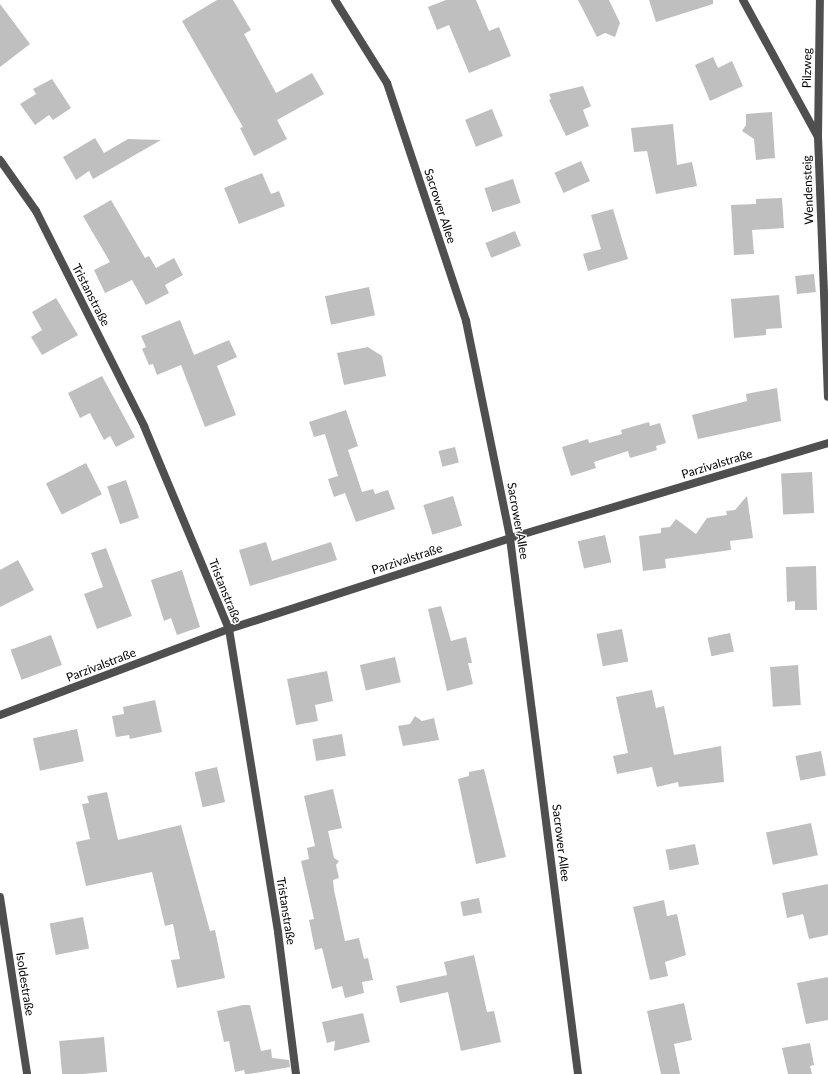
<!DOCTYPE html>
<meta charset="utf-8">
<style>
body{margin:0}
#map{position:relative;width:828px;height:1074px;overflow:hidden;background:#fff;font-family:Lato,sans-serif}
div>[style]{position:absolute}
.building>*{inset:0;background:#bfbfbf;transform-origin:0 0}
.minor>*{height:8px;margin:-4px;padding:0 4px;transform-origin:4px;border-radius:4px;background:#4f4f4f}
span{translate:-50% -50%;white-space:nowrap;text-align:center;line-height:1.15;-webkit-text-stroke:3px #fff;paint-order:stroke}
.street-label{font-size:12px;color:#000}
</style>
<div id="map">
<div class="building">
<i style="clip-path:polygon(217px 0,233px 0,251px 30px,244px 34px,276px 93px,312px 73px,324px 94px,277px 120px,287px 139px,254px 156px,240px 128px,243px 127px,182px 21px)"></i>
<i style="clip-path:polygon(446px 0,476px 0,489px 31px,499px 27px,511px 56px,469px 73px,449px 25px,437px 30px,428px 7px)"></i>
<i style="clip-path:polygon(578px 0,609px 0,620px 23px,615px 37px,605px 33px,597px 37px)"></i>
<i style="clip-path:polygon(649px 0,713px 0,713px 4px,656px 22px)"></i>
<i style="clip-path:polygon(0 4px,30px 44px,0 67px)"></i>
<i style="clip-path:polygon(713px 57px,718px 68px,732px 61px,743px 86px,710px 101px,695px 65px)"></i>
<i style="clip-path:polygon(52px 79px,71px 108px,53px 120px,49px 115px,35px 125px,20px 104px,36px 94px,33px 89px)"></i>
<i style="clip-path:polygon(583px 86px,591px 106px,583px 110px,589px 126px,566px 136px,549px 100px,551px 99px,549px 94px)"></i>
<i style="left:492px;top:109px;width:29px;height:29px;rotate:68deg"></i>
<i style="clip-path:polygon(772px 112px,775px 158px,756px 160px,754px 139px,742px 131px,746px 125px,746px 114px)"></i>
<i style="clip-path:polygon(673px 124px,677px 165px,692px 162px,697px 186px,656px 194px,647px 151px,634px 152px,631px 128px)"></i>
<i style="clip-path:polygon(95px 138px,104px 153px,128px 139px,161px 140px,93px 179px,89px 171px,76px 180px,63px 157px)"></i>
<i style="left:581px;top:161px;width:22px;height:29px;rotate:66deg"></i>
<i style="clip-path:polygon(262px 173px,271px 194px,279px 191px,285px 206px,239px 224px,224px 188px)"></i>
<i style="left:513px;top:179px;width:25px;height:30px;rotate:72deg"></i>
<i style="clip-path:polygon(782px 198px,784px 228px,752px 230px,754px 254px,734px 255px,731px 205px,756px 204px,756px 199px)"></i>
<i style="clip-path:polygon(111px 200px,145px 258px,149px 256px,156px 268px,174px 258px,183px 275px,165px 285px,169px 293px,146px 305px,132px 280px,105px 293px,94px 270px,110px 262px,83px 216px)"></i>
<i style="clip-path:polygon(613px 209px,628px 259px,588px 271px,583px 254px,601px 249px,591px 215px)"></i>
<i style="left:515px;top:231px;width:16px;height:32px;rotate:68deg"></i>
<i style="left:814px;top:274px;width:18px;height:19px;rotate:84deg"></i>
<i style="left:369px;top:287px;width:29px;height:45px;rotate:78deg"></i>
<i style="clip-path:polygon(779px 295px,782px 328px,766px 329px,766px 335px,734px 338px,731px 299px)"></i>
<i style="clip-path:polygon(56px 298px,78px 335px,42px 355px,31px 337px,42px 330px,32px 312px)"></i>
<i style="clip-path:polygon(180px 320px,194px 355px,229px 340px,237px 357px,217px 366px,236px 415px,205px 427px,181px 365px,157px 375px,153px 364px,149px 365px,142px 349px,146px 347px,141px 336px)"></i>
<i style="clip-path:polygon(368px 347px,382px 356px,386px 376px,344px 385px,337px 353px)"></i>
<i style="clip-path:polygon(102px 376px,135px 437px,116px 447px,110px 436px,104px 440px,90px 413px,80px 418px,68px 393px)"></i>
<i style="clip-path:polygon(777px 388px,781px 421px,698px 439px,692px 415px,747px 401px,746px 394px)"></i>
<i style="clip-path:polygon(346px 410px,358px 446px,348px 450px,362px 492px,373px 489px,375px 494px,388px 490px,395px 509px,356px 522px,345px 493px,334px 497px,328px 479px,338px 476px,325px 434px,314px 437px,309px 422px)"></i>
<i style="clip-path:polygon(649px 422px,650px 426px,660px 423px,666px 443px,656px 446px,657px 450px,630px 458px,628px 451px,594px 462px,596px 468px,571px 476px,562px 447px,588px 439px,589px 443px,622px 434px,621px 430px)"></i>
<i style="left:455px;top:447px;width:16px;height:17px;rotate:76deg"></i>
<i style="left:86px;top:463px;width:35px;height:45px;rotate:63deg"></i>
<i style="left:812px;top:472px;width:41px;height:31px;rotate:87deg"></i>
<i style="left:126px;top:480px;width:40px;height:20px;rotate:71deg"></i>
<i style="left:453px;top:496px;width:31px;height:31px;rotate:73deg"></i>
<i style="clip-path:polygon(747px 496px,753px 538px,730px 541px,731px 550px,665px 559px,666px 568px,643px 571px,639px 536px,661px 533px,661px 528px,670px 527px,676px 519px,696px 534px,707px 518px,727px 515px,726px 511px,735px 510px)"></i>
<i style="left:605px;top:535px;width:28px;height:28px;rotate:77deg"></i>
<i style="clip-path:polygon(266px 542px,272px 561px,331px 542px,337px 560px,250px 586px,239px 550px)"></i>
<i style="clip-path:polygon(106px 548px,132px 616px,97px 629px,84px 594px,103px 587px,91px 553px)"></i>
<i style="clip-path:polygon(18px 560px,34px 590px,0 607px,0 570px)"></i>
<i style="clip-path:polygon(816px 566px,817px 610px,795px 610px,795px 601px,787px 602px,786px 567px)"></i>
<i style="clip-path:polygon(182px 570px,200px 627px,177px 635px,171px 618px,164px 621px,151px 580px)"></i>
<i style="clip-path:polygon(441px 606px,451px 641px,466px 637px,472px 663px,468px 663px,473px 684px,447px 691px,428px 609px)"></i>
<i style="left:622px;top:629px;width:33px;height:26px;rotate:79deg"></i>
<i style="left:730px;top:633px;width:19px;height:23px;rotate:78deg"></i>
<i style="left:51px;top:635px;width:32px;height:43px;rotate:70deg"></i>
<i style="left:395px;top:657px;width:26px;height:36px;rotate:77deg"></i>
<i style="left:798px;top:665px;width:40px;height:28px;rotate:86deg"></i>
<i style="clip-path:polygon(327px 671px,333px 701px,315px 705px,318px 721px,296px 725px,287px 679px)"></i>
<i style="clip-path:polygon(652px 690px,656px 708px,664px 706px,674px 755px,721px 746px,724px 782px,679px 787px,678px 782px,657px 787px,652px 767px,617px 774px,613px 756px,628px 753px,616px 697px)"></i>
<i style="clip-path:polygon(155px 700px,162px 732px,130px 739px,129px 735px,116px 737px,112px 716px,124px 714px,123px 707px)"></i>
<i style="clip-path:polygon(415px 716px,422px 721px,434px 718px,439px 740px,403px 746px,398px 726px,410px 724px)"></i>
<i style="left:77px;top:729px;width:33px;height:45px;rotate:78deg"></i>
<i style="left:342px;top:734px;width:22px;height:30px;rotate:80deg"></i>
<i style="left:821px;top:751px;width:25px;height:26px;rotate:79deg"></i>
<i style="left:217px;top:767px;width:36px;height:23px;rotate:77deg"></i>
<i style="clip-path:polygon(484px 769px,506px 857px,476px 864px,458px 779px,469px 776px,469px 772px)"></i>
<i style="clip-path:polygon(333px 789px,342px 828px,328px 831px,334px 858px,339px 861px,336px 865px,339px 878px,333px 880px,334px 890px,345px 941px,359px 938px,364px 959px,368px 958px,373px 980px,362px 982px,364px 993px,345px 998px,342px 986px,332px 989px,322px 948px,315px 950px,309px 920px,314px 919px,301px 861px,309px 859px,307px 848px,315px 846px,304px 796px)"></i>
<i style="clip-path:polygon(107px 792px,118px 840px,181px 825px,210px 931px,215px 930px,225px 978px,177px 988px,171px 960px,180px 959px,173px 924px,165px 926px,152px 872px,86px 886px,76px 842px,90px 839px,82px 804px,89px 803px,87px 796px)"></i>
<i style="left:811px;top:823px;width:33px;height:46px;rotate:78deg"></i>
<i style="left:695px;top:844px;width:21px;height:30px;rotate:79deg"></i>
<i style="clip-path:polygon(828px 884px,828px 935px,809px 939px,803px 914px,787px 918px,782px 893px)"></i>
<i style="left:479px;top:898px;width:15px;height:19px;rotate:79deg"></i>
<i style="clip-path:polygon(664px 900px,667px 916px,677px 914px,686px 955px,665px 962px,668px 976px,650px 980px,633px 907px)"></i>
<i style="left:83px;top:917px;width:32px;height:34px;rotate:79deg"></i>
<i style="clip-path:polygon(474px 955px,487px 1012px,494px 1011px,501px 1042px,461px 1051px,448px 992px,400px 1003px,396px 986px,447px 975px,444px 962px)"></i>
<i style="clip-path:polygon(828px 977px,828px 1020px,806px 1024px,797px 983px)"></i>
<i style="clip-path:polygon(684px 1003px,692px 1040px,674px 1044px,680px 1074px,661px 1074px,647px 1011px)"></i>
<i style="clip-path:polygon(243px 1005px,250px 1005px,261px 1051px,271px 1049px,272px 1058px,289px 1060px,290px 1067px,249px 1074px,245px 1074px,244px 1070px,235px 1072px,229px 1041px,224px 1042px,217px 1011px)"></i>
<i style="clip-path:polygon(363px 1013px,370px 1042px,334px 1051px,335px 1041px,327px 1043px,322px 1022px)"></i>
<i style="left:104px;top:1037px;width:35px;height:45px;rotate:85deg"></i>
<i style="clip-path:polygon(810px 1043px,814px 1065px,810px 1066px,812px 1074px,788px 1074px,782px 1048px)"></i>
</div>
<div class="minor">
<i style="left:335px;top:0;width:98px;rotate:57.9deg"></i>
<i style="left:387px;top:83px;width:251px;rotate:71.6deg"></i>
<i style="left:466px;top:321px;width:221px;rotate:78.5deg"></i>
<i style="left:510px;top:538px;width:540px;rotate:82.77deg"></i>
<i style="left:743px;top:0;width:156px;rotate:61.3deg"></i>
<i style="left:818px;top:137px;width:260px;rotate:87.8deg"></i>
<i style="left:818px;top:137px;width:137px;rotate:-89.2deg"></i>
<i style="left:0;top:160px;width:62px;rotate:54.8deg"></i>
<i style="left:36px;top:211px;width:241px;rotate:63.3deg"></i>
<i style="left:144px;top:426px;width:220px;rotate:67.3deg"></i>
<i style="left:229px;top:629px;width:307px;rotate:80.8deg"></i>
<i style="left:278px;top:932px;width:143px;rotate:82.8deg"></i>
<i style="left:0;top:715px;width:245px;rotate:-20.6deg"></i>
<i style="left:229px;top:629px;width:295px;rotate:-17.9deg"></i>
<i style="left:510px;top:538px;width:332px;rotate:-16.6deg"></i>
<i style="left:0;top:897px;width:179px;rotate:81.3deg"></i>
</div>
<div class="street-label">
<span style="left:807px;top:68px;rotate:-89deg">Pilzweg</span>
<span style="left:808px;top:190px;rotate:-92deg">Wendensteig</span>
<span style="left:440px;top:206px;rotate:72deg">Sacrower Allee</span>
<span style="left:91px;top:295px;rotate:63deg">Tristanstraße</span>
<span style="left:717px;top:464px;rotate:-17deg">Parzivalstraße</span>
<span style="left:518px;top:521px;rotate:80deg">Sacrower Allee</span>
<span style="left:407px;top:559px;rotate:-18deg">Parzivalstraße</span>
<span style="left:225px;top:591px;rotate:68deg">Tristanstraße</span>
<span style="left:101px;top:665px;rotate:-21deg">Parzivalstraße</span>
<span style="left:561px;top:843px;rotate:83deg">Sacrower Allee</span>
<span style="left:286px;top:911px;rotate:81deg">Tristanstraße</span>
<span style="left:25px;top:984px;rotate:81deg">Isoldestraße</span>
</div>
</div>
